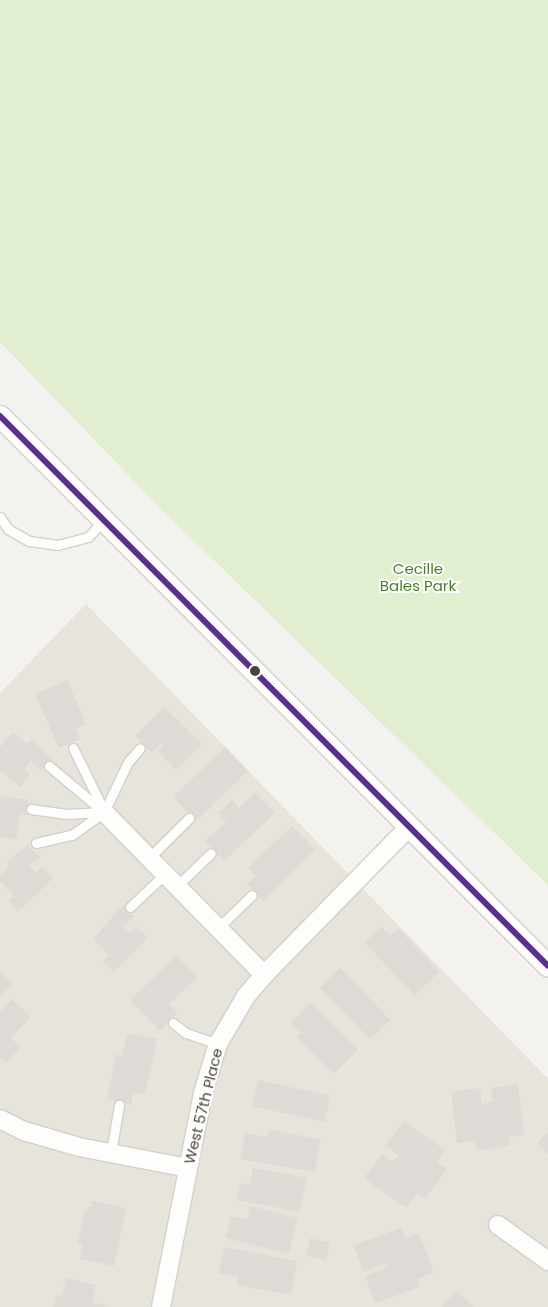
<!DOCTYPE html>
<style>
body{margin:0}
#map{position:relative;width:548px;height:1307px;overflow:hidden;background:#f4f2ee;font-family:Poppins,sans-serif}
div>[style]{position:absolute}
.residential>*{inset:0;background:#e7e4dc}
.green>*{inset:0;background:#e1eecf}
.building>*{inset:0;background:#dedbd6;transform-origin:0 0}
.roads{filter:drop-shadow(1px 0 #d2d0cb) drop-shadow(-1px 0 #d2d0cb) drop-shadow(0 1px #d2d0cb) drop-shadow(0 -1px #d2d0cb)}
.service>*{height:9px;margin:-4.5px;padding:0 4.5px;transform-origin:4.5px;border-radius:4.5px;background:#fdfdfc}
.minor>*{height:18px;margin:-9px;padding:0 9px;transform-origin:9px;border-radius:9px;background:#fdfdfc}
.tertiary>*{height:21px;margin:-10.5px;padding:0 10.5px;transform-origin:10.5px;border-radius:10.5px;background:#fdfdfc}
.bus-1>*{height:6px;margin:-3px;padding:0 3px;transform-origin:3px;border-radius:3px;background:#5b2e91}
.dots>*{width:14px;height:14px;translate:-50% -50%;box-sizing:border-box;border:2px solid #fff;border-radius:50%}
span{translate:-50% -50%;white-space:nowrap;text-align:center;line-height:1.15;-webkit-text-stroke:4px #fff;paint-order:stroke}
.park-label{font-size:15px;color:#4a7f2a}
.street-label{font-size:15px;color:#4b4439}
</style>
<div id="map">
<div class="residential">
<i style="clip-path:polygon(86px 604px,548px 1079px,548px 1307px,0 1307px,0 693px)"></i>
</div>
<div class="green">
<i style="clip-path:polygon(0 0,548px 0,548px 885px,161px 509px,0 342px)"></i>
</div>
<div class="building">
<i style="clip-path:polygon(67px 680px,86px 724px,76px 729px,80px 739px,59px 748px,35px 694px)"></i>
<i style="clip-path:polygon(164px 707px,202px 744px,176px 770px,158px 751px,163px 746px,160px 744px,152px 753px,135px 736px)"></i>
<i style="clip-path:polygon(13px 732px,27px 744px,31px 740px,52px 759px,41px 771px,31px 761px,24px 769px,30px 775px,20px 787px,0 770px,0 747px)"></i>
<i style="left:225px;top:747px;width:33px;height:72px;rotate:46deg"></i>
<i style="clip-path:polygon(255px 792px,275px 813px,224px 861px,205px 841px,226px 822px,218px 813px,232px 800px,239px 808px)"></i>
<i style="clip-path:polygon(0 796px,28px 800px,26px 815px,20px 814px,16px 840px,0 837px)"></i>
<i style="clip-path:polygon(292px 826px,315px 850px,263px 901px,247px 884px,256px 876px,248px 868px)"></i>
<i style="clip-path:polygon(28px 844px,40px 857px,29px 866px,36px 873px,42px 867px,53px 878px,18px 912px,8px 901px,14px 895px,0 881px,0 876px,9px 867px,6px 863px)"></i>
<i style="clip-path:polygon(123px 905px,134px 916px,123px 927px,130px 933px,136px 927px,148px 938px,114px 972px,103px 961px,109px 955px,93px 939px)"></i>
<i style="clip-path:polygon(382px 927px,390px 936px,398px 928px,439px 972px,415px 995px,365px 943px)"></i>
<i style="clip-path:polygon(176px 956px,197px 978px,169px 1004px,178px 1013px,160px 1031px,130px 1000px)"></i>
<i style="left:340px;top:968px;width:72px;height:28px;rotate:46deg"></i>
<i style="clip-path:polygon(0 972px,12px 984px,0 996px)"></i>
<i style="clip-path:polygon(12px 999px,31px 1017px,11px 1038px,21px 1047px,6px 1063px,0 1058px,0 1012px)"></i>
<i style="clip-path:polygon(310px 1003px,358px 1049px,334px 1074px,296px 1037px,301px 1032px,291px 1023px)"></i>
<i style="clip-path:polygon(127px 1033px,157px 1039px,145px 1095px,133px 1092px,131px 1105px,107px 1099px,116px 1054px,122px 1056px)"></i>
<i style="left:258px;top:1080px;width:74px;height:27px;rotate:12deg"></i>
<i style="clip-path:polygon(518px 1084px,524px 1135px,509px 1137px,510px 1146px,476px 1151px,475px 1141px,457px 1143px,451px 1092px,480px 1088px,482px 1104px,493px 1102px,491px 1088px)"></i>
<i style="clip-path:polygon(404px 1121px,445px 1150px,437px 1162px,447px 1168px,425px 1199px,417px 1193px,406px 1208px,364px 1178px,382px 1154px,393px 1162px,398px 1155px,386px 1145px)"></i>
<i style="clip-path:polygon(269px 1130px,321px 1139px,315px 1172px,240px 1159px,245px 1133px,267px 1137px)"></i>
<i style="clip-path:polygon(548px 1132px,548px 1154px,537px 1143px)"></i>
<i style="clip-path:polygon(253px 1168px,307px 1178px,300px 1212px,237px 1200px,240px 1183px,250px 1185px)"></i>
<i style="clip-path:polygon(92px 1201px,126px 1208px,114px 1266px,80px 1259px,83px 1244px,78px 1243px,84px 1211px,87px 1211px,88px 1206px,91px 1207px)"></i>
<i style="clip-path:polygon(250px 1206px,298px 1218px,289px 1254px,226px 1238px,231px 1216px,247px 1220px)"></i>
<i style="clip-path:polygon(401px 1228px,405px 1238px,419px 1233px,434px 1273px,417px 1279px,420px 1287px,375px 1303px,365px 1276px,388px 1267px,387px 1263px,363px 1272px,354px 1245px)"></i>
<i style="left:310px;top:1238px;width:21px;height:18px;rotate:14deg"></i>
<i style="clip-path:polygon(224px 1247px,297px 1261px,291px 1295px,237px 1285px,238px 1277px,219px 1273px)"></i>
<i style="clip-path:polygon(66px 1278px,96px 1285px,92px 1302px,109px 1307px,53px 1307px,56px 1295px,61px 1297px)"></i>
<i style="clip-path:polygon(457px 1291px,474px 1307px,442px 1307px)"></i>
</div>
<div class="roads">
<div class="service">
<i style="left:0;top:517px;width:14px;rotate:56deg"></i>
<i style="left:8px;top:529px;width:24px;rotate:30deg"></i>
<i style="left:29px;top:541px;width:29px;rotate:8deg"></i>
<i style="left:58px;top:545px;width:31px;rotate:-15deg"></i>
<i style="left:88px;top:537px;width:23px;rotate:-47deg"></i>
<i style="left:73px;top:748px;width:68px;rotate:63.8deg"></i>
<i style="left:49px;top:766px;width:72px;rotate:39.9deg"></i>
<i style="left:31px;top:809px;width:34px;rotate:8deg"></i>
<i style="left:65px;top:814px;width:39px;rotate:-3deg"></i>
<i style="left:36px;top:843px;width:37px;rotate:-13deg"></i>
<i style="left:72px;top:835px;width:39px;rotate:-36deg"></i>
<i style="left:104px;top:812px;width:55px;rotate:-64.4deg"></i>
<i style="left:128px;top:762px;width:18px;rotate:-49deg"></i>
<i style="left:149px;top:858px;width:57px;rotate:-45deg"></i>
<i style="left:177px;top:886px;width:47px;rotate:-44.1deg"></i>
<i style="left:130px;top:907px;width:48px;rotate:-43.3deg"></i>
<i style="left:218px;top:928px;width:47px;rotate:-44.1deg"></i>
<i style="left:173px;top:1023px;width:16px;rotate:38deg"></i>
<i style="left:186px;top:1033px;width:34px;rotate:19deg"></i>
<i style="left:111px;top:1152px;width:48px;rotate:-80.3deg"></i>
</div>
<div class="minor">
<i style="left:104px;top:812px;width:228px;rotate:45.5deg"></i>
<i style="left:0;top:1119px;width:27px;rotate:27deg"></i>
<i style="left:24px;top:1131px;width:57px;rotate:16.2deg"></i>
<i style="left:79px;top:1147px;width:111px;rotate:10.9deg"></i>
<i style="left:498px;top:1225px;width:62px;rotate:35.8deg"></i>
<i style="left:161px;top:1307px;width:218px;rotate:-78.9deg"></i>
<i style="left:203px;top:1093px;width:51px;rotate:-73deg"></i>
<i style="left:218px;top:1044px;width:56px;rotate:-59.7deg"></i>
<i style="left:246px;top:996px;width:28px;rotate:-49deg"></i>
<i style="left:264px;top:975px;width:207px;rotate:-45.6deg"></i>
</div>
<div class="tertiary">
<i style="left:0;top:416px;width:776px;rotate:45.1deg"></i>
</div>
</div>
<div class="bus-1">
<i style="left:0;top:416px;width:776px;rotate:45.1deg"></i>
</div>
<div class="dots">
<i style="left:255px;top:671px;background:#4b4439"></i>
</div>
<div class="park-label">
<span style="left:418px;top:577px">Cecille<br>Bales Park</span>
</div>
<div class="street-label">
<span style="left:203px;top:1106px;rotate:-76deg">West 57th Place</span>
</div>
</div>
